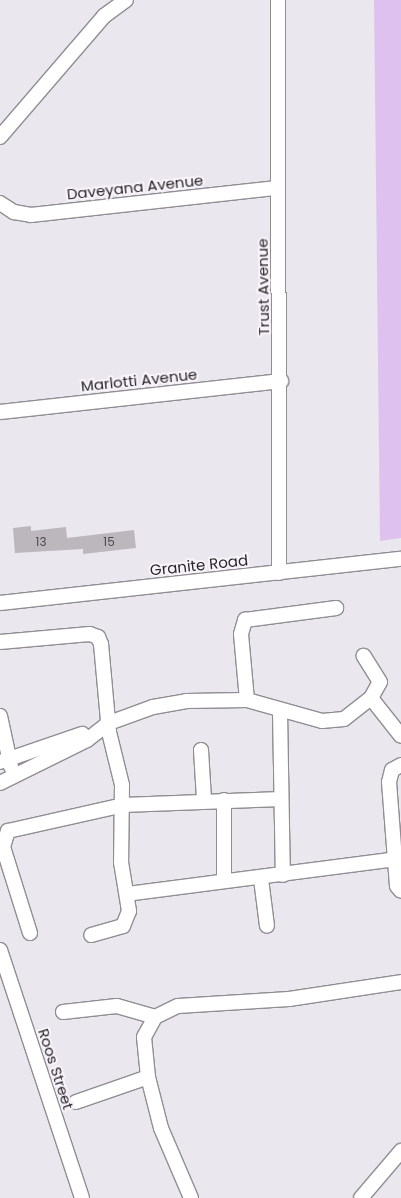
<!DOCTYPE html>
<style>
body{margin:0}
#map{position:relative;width:401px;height:1198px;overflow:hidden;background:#ebe7ee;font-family:Poppins,sans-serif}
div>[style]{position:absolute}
.green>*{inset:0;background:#dec1ef}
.building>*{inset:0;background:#bbb7bd}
.roads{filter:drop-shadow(1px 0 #918d93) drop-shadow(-1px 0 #918d93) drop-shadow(0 1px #918d93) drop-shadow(0 -1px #918d93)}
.street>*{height:14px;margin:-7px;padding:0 7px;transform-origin:7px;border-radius:7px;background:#fff}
span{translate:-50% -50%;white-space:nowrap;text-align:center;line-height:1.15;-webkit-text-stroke:4px #f9f4fb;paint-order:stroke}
.number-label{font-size:12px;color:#4c4a4d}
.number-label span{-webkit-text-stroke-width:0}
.street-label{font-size:15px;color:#272628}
</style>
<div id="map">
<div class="green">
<i style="clip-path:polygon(374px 0,401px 0,401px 538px,380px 541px)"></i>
</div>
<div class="building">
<i style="clip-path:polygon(31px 526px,31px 531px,66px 527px,67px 538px,134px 530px,136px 548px,83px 554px,83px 549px,15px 553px,13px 528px)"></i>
</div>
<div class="roads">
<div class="street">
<i style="left:278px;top:0;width:573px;rotate:89.9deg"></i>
<i style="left:0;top:137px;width:160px;rotate:-49.3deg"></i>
<i style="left:104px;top:16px;width:27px;rotate:-36deg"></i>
<i style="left:0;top:203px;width:17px;rotate:33deg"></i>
<i style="left:14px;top:212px;width:17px;rotate:10deg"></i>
<i style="left:31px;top:215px;width:247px;rotate:-6.3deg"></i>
<i style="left:0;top:412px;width:283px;rotate:-6.3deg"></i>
<i style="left:0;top:603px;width:403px;rotate:-6.3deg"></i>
<i style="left:0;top:642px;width:90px;rotate:-5.1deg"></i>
<i style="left:90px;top:634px;width:9px;rotate:21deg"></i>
<i style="left:98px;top:637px;width:8px;rotate:67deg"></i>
<i style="left:101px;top:644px;width:88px;rotate:84.8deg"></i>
<i style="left:109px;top:732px;width:55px;rotate:76.2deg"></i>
<i style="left:122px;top:785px;width:77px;rotate:90.7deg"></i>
<i style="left:121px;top:862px;width:50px;rotate:80.7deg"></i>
<i style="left:129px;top:911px;width:16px;rotate:112deg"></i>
<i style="left:123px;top:926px;width:33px;rotate:164deg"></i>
<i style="left:371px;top:698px;width:48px;rotate:51.7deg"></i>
<i style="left:247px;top:700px;width:66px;rotate:-95.2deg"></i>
<i style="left:241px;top:634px;width:15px;rotate:-74deg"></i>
<i style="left:245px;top:620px;width:92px;rotate:-7.5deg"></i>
<i style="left:280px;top:711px;width:164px;rotate:89deg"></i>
<i style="left:0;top:716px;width:52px;rotate:77.8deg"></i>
<i style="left:201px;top:750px;width:49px;rotate:86.5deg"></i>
<i style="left:0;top:762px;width:87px;rotate:-18.9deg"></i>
<i style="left:401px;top:765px;width:10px;rotate:151deg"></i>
<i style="left:392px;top:770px;width:12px;rotate:104deg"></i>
<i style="left:389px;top:782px;width:104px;rotate:85.6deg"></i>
<i style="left:397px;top:886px;width:6px;rotate:51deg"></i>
<i style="left:0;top:783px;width:97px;rotate:-26.3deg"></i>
<i style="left:87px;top:740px;width:28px;rotate:-38deg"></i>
<i style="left:109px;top:723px;width:47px;rotate:-20deg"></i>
<i style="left:153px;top:707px;width:34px;rotate:-10deg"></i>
<i style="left:186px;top:701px;width:61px;rotate:-0.9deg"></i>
<i style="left:247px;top:700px;width:78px;rotate:15.6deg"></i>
<i style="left:322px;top:721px;width:22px;rotate:-5deg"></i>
<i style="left:344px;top:719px;width:34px;rotate:-38deg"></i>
<i style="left:371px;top:698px;width:18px;rotate:-61deg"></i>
<i style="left:380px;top:682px;width:31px;rotate:-122deg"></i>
<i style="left:224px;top:800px;width:79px;rotate:90deg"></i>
<i style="left:261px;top:879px;width:47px;rotate:82.7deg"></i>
<i style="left:127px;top:894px;width:270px;rotate:-7.4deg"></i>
<i style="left:30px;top:933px;width:90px;rotate:-107.4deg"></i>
<i style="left:3px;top:847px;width:17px;rotate:-73deg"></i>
<i style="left:8px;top:831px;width:118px;rotate:-12.7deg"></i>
<i style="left:123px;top:805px;width:158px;rotate:-2.2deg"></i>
<i style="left:0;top:950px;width:261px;rotate:71.7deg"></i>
<i style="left:63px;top:1012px;width:54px;rotate:-6.3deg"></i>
<i style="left:117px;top:1006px;width:40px;rotate:16deg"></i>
<i style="left:76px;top:1102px;width:76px;rotate:-19.1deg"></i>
<i style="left:191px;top:1198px;width:76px;rotate:-113.2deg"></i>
<i style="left:161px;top:1128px;width:53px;rotate:-104.3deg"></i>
<i style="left:148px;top:1077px;width:40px;rotate:-95.7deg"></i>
<i style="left:144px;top:1037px;width:23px;rotate:-61deg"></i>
<i style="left:155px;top:1017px;width:25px;rotate:-26deg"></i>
<i style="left:178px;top:1006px;width:111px;rotate:-3.6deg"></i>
<i style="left:289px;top:999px;width:113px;rotate:-8.6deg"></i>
<i style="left:361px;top:1198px;width:62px;rotate:-49.6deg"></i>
</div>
</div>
<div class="number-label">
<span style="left:41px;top:542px">13</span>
<span style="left:109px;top:542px">15</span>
</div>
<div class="street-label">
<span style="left:135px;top:187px;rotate:-6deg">Daveyana Avenue</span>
<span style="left:263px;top:287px;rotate:-91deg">Trust Avenue</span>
<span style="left:139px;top:380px;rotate:-6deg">Marlotti Avenue</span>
<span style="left:199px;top:565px;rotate:-6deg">Granite Road</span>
<span style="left:56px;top:1069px;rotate:72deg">Roos Street</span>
</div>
</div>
